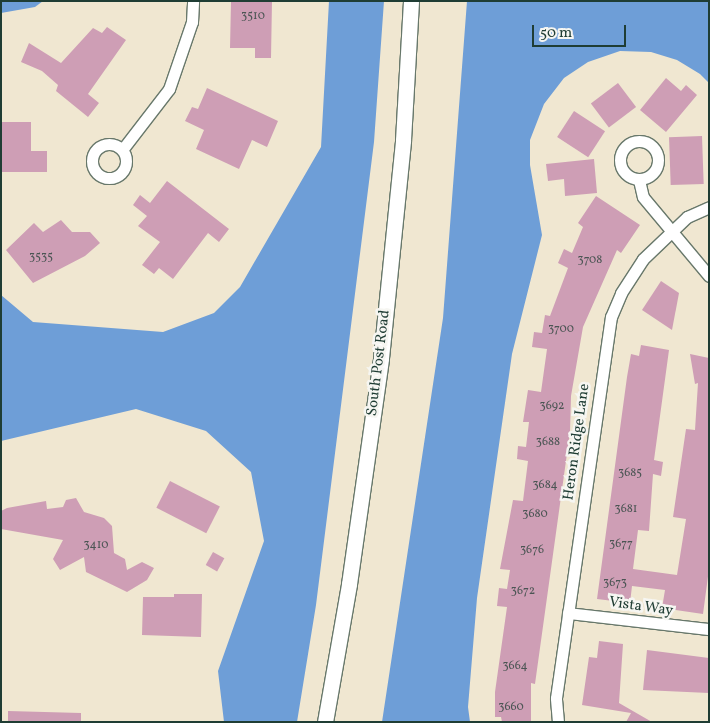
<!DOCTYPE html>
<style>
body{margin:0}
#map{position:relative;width:710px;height:723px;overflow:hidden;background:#f0e7d1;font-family:Vollkorn,serif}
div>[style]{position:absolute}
.water>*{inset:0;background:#6e9ed7}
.building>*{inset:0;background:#ce9eb5;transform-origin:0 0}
.roads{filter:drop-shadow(1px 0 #68786b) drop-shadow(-1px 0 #68786b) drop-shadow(0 1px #68786b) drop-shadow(0 -1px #68786b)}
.minor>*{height:11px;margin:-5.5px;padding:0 5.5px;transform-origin:5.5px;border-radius:5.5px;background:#fff}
.minor>.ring{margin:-5.5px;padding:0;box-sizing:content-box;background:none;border:11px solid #fff;border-radius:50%}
.tertiary>*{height:15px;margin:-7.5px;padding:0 7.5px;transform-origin:7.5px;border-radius:7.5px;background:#fff}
span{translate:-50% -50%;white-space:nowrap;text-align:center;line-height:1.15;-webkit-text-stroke:5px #f6f6f2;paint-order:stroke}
.number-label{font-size:12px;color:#4b5554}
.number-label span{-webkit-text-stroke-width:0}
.street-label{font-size:15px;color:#1f3d34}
.frame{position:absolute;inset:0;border:2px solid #1f3d34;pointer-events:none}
.scale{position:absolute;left:532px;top:25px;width:94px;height:22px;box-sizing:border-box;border:2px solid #1f3d34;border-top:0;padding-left:6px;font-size:15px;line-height:18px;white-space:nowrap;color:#1f3d34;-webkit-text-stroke:4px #f6f6f2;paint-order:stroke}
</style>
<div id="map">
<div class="water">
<i style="clip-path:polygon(1px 1px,43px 1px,35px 7px,1px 13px)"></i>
<i style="clip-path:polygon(329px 1px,384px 1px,374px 142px,316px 605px,297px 722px,224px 722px,218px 671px,264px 541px,251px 472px,206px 431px,136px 409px,1px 441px,1px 295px,33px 322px,163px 332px,214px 313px,240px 287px,321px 147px)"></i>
<i style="clip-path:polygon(467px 1px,709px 1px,709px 83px,700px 74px,677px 60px,651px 52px,620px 51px,588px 62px,564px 78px,544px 104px,530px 140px,530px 165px,542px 235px,512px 354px,477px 598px,468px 707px,470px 722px,382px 722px,443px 318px)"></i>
</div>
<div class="building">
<i style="clip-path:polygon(231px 1px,272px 1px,271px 58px,255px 58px,255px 48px,230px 48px)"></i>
<i style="clip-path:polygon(107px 27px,126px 40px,88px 94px,99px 103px,88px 117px,56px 91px,58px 85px,42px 71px,21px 62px,29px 43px,61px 63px,93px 28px,102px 33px)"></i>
<i style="clip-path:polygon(666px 78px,681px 91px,686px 85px,697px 95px,666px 132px,640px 110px)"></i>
<i style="left:618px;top:83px;width:30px;height:34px;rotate:53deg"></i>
<i style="clip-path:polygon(207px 88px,278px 121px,267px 147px,252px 140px,239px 169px,196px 149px,204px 130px,185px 121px,192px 107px,198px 109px)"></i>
<i style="left:574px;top:111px;width:37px;height:31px;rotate:33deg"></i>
<i style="clip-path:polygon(1px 122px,31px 122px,31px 151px,47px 151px,47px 172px,1px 172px)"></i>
<i style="left:702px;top:136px;width:48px;height:33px;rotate:88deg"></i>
<i style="clip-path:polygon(594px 159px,597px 193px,565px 196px,564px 179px,548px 181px,546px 164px)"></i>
<i style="clip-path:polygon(167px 181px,229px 229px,219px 242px,208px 233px,173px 279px,159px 268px,154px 274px,142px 265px,160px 242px,138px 226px,147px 216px,133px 205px,140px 195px,150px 203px)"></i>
<i style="clip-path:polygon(596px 196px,640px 225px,621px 253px,617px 250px,583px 327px,571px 396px,570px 432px,535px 684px,531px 683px,531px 722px,502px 722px,501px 717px,495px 717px,495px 692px,507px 607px,497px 606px,499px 588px,507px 589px,510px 570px,500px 569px,513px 500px,523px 501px,528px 461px,517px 459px,518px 446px,526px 447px,529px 422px,523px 422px,528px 390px,541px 392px,547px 349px,532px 347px,534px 332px,542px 333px,545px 315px,550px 316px,568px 268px,558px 263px,564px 249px,572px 253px,583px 227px,578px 223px)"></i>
<i style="clip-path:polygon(61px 220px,72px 232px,90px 232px,100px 243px,85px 256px,33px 283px,6px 250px,34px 223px,43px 232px)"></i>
<i style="clip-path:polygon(661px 281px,679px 293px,672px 330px,642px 310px)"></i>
<i style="clip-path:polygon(641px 345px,669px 350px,654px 460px,663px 462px,661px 476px,653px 474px,649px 531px,638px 530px,633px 569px,677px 575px,686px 519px,673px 517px,686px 429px,695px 430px,698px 383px,695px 384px,690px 354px,709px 358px,709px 569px,703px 614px,662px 608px,665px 590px,632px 586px,630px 603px,597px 599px,627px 377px,631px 354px,639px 356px)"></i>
<i style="left:170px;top:481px;width:56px;height:30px;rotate:27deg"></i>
<i style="clip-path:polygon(76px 498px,84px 512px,104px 518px,112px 526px,114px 553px,125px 559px,127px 570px,142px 562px,154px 568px,147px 580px,127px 592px,86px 572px,84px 557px,60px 570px,53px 559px,63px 540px,1px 529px,1px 511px,7px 508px,46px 501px,47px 509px,63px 507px,66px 500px)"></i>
<i style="left:213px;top:552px;width:13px;height:15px;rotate:29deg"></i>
<i style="clip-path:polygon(174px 594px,202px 594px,201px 637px,142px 635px,143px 597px,174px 597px)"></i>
<i style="clip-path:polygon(599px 641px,623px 644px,619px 703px,652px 722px,626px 722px,631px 713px,582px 705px,589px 657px,597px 658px)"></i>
<i style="clip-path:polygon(647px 650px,709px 658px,709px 693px,643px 690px)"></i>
<i style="clip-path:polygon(8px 711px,81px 713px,81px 722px,8px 722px)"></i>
</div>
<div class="roads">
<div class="minor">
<i class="ring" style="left:620px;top:141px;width:27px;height:27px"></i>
<i class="ring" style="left:92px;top:144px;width:23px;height:23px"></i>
<i style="left:122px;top:150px;width:77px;rotate:-52.4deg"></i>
<i style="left:169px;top:89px;width:71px;rotate:-71.1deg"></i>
<i style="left:192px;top:22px;width:21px;rotate:-87deg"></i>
<i style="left:639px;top:180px;width:17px;rotate:77deg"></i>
<i style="left:643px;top:197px;width:103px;rotate:50.1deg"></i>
<i style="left:568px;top:613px;width:142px;rotate:6.5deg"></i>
<i style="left:558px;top:722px;width:24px;rotate:-95deg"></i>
<i style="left:556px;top:698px;width:385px;rotate:-81.8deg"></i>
<i style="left:611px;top:317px;width:26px;rotate:-67deg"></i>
<i style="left:621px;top:293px;width:40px;rotate:-57.1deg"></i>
<i style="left:643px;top:259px;width:61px;rotate:-43.7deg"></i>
<i style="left:687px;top:217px;width:24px;rotate:-24deg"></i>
</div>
<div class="tertiary">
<i style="left:325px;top:722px;width:140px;rotate:-80.1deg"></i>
<i style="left:349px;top:584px;width:228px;rotate:-81.9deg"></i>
<i style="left:381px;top:358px;width:219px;rotate:-84.2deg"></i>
<i style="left:403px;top:140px;width:139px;rotate:-86.7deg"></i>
</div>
</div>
<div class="number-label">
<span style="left:253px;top:17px">3510</span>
<span style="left:41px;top:258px">3535</span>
<span style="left:590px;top:261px">3708</span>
<span style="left:561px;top:330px">3700</span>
<span style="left:552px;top:407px">3692</span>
<span style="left:548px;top:443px">3688</span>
<span style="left:630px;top:474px">3685</span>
<span style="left:545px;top:486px">3684</span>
<span style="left:626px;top:510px">3681</span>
<span style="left:535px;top:515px">3680</span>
<span style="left:621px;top:545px">3677</span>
<span style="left:96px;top:546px">3410</span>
<span style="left:532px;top:551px">3676</span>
<span style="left:615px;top:584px">3673</span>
<span style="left:523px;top:592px">3672</span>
<span style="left:515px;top:667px">3664</span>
<span style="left:511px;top:708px">3660</span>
</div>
<div class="street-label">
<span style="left:379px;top:363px;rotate:-83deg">South Post Road</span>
<span style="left:577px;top:442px;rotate:-82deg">Heron Ridge Lane</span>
<span style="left:641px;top:607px;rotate:8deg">Vista Way</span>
</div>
<div class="frame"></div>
<div class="scale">50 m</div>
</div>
